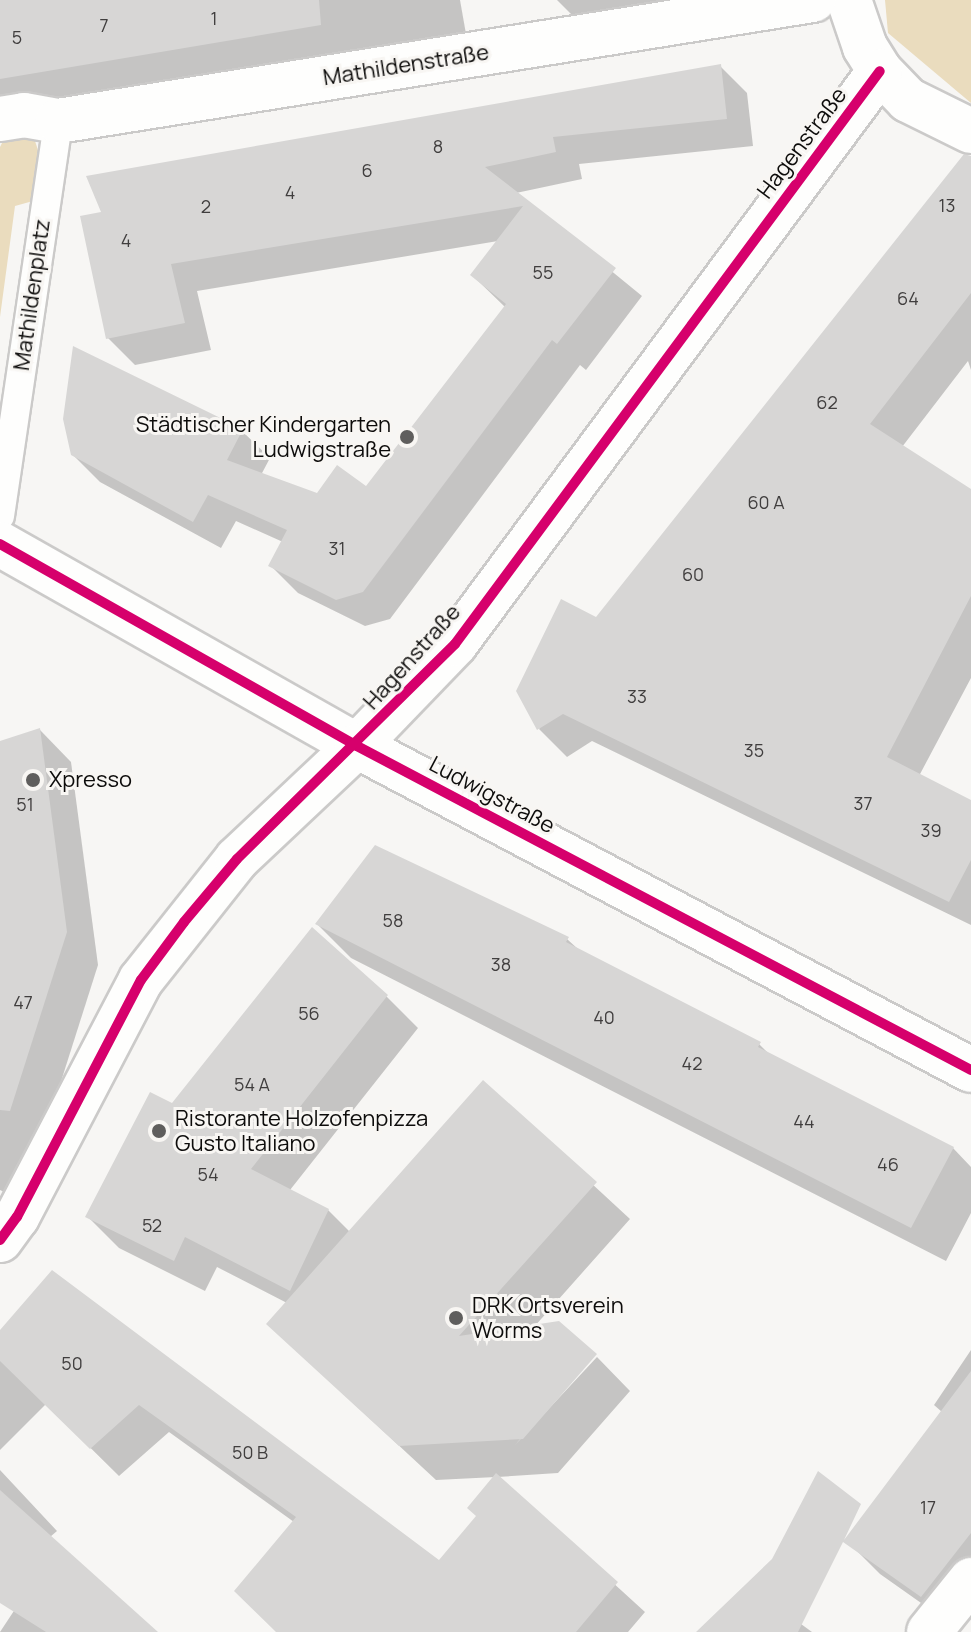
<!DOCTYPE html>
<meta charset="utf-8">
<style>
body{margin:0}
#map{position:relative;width:971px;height:1632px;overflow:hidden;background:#f7f6f4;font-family:Manrope,sans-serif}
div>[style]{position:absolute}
.green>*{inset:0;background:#eadcbe}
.shadow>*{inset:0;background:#0003}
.building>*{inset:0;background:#d7d6d5}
.roads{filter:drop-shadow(2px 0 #cbcac9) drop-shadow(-2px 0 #cbcac9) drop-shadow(0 2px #cbcac9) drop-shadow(0 -2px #cbcac9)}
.service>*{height:28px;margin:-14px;padding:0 14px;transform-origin:14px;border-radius:14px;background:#fefefd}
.minor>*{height:44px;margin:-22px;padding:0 22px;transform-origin:22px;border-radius:22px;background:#fefefd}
.tertiary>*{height:44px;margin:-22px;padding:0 22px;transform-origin:22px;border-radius:22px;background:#fefefd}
.secondary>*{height:44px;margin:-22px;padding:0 22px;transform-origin:22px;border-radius:22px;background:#fefefd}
.cycleway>*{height:10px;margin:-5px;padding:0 5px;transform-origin:5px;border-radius:5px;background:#d6006c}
.dots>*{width:22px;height:22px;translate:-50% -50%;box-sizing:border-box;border:4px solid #f8f6f3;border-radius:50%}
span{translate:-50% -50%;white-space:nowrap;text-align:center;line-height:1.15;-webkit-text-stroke:6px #f8f6f3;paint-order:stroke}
.number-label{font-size:18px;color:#403e3e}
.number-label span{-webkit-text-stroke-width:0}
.street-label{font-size:22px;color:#0d0c0b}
.poi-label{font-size:22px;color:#0d0c0b}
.right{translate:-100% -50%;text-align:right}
.left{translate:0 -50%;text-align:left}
</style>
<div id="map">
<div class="green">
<i style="clip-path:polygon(885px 0,971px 0,971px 103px,888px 33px)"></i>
<i style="clip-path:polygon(33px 135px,40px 156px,33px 201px,15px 206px,0 317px,0 147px,5px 137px)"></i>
</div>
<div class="shadow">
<i style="clip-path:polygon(0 0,460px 0,466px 34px,0 114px)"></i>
<i style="clip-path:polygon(557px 0,763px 0,589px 32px)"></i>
<i style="clip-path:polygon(720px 66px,747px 93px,753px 146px,579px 164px,582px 179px,516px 193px,642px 296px,586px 370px,580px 365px,390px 619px,365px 626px,298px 593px,271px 566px,283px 542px,236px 521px,221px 548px,100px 482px,72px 454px,75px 349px,242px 431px,270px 458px,261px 475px,317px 495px,366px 489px,506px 308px,472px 275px,498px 241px,197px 291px,211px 350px,135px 365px,108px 338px,83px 218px)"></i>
<i style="clip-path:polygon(971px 179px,971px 370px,968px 361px,902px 447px,971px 491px,971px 678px,919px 776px,971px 803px,971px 925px,592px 741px,567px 757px,539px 729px,596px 620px)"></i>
<i style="clip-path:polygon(40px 730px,71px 762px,98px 965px,23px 1201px,0 1190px,0 744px)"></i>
<i style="clip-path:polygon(317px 924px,567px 939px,579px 950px,759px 1044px,770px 1055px,953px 1148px,971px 1167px,971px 1213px,946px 1261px,351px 958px)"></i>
<i style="clip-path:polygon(386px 996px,418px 1028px,290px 1190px,328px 1210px,350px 1232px,483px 1083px,630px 1219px,534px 1327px,593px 1356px,515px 1445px,597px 1357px,630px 1391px,558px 1473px,497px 1477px,645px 1612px,628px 1632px,278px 1632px,294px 1522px,169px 1432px,119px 1476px,46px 1404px,0 1450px,0 1333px,52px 1273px,440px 1563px,478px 1516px,496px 1477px,436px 1480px,268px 1324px,287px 1303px,217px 1267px,205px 1291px,119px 1248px,88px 1217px,173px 1106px)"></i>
<i style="clip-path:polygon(971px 1350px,971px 1599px,948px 1622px,880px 1574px,854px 1548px,942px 1412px,934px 1405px)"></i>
<i style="clip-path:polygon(0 1470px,57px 1531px,50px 1537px,152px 1632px,0 1632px,33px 1582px,0 1551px)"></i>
<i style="clip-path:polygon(801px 1624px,812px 1632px,795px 1632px)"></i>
</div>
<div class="building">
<i style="clip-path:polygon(0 0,319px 0,321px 25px,0 79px)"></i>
<i style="clip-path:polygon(721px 64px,727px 119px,553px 137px,556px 152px,485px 167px,616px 268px,557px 344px,552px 340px,363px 592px,336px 600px,268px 566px,287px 530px,208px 495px,193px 522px,71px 455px,63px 419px,73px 346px,243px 429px,227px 460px,317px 493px,337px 465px,366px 486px,506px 304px,470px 275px,523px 206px,171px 264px,185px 323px,106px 339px,80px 216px,101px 212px,86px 176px)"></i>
<i style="clip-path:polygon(964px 154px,971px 156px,971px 293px,870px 424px,971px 489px,971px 596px,887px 757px,971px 800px,971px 860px,949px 902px,563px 714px,537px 730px,516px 691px,561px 599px,596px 617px)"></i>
<i style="clip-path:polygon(40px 728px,67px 932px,10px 1111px,0 1110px,0 741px)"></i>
<i style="clip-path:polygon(375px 845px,569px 937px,566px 942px,761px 1042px,758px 1047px,954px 1147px,911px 1228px,315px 924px)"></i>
<i style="clip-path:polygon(312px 927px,388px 995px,251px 1169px,329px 1209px,290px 1291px,185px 1237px,174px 1261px,85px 1217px,150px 1092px,172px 1103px)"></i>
<i style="clip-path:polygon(483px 1080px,597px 1182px,459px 1336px,559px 1321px,597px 1354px,523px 1439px,399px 1446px,266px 1324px)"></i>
<i style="clip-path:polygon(52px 1270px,439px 1560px,476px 1516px,467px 1508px,496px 1473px,618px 1582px,576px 1632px,276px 1632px,234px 1591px,296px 1517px,139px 1405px,90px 1449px,0 1361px,0 1330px)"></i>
<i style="clip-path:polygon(971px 1371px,971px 1533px,921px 1597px,843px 1542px,798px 1632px,696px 1632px,772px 1559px,818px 1471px,861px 1504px,844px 1540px)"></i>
<i style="clip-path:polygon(0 1490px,158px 1632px,46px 1632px,0 1603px)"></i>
</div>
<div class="roads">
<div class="service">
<i style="left:0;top:516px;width:399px;rotate:-81.6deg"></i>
</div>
<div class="minor">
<i style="left:849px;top:0;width:50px;rotate:71.2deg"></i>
<i style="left:865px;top:47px;width:28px;rotate:58deg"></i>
<i style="left:880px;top:71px;width:40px;rotate:46deg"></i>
<i style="left:908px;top:100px;width:70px;rotate:26.2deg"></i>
<i style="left:0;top:119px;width:24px;rotate:-9deg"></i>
<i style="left:24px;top:115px;width:35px;rotate:10deg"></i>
<i style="left:58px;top:121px;width:765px;rotate:-9.11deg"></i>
<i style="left:357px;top:746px;width:141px;rotate:-46.1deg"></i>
<i style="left:455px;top:644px;width:713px;rotate:-53.44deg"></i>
<i style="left:929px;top:1632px;width:67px;rotate:-51.1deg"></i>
</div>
<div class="tertiary">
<i style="left:0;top:1240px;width:29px;rotate:-54deg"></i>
<i style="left:17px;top:1217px;width:267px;rotate:-62.4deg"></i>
<i style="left:141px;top:980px;width:154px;rotate:-51.6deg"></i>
<i style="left:237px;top:859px;width:165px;rotate:-43.3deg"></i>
</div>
<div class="secondary">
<i style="left:0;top:544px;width:410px;rotate:29.5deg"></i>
<i style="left:357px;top:746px;width:694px;rotate:27.82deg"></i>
</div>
</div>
<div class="cycleway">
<i style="left:0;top:544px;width:410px;rotate:29.5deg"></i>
<i style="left:357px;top:746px;width:694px;rotate:27.82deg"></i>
<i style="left:0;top:1240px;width:29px;rotate:-54deg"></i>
<i style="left:17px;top:1217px;width:267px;rotate:-62.4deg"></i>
<i style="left:141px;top:980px;width:72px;rotate:-53.4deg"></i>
<i style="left:184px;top:922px;width:82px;rotate:-49.9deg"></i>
<i style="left:237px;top:859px;width:306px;rotate:-44.6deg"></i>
<i style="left:455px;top:644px;width:713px;rotate:-53.44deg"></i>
</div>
<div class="dots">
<i style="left:407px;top:437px;background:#5f5e5d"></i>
<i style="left:33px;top:780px;background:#5f5e5d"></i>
<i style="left:159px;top:1131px;background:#5f5e5d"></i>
<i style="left:456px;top:1318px;background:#5f5e5d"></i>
</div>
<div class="number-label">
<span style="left:214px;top:18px">1</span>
<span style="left:104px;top:25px">7</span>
<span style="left:17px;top:37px">5</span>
<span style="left:438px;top:146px">8</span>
<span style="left:367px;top:170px">6</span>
<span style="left:290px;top:192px">4</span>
<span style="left:947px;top:205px">13</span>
<span style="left:206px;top:206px">2</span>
<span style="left:126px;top:240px">4</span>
<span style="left:543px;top:272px">55</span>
<span style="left:908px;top:298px">64</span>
<span style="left:827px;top:402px">62</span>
<span style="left:766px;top:502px">60 A</span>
<span style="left:337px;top:548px">31</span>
<span style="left:693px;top:574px">60</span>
<span style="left:637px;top:696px">33</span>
<span style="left:754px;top:750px">35</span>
<span style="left:863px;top:803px">37</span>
<span style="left:25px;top:804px">51</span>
<span style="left:931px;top:830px">39</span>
<span style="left:393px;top:920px">58</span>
<span style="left:501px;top:964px">38</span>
<span style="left:23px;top:1002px">47</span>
<span style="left:309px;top:1013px">56</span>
<span style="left:604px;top:1017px">40</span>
<span style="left:692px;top:1063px">42</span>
<span style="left:252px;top:1084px">54 A</span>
<span style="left:804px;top:1121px">44</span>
<span style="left:888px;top:1164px">46</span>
<span style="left:208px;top:1174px">54</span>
<span style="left:152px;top:1225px">52</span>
<span style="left:72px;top:1363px">50</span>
<span style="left:250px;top:1452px">50 B</span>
<span style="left:928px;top:1507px">17</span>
</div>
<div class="street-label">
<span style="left:406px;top:65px;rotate:-9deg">Mathildenstraße</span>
<span style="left:802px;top:143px;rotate:-53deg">Hagenstraße</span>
<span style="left:32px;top:295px;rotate:-82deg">Mathildenplatz</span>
<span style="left:412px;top:657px;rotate:-48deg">Hagenstraße</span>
<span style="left:492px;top:795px;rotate:28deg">Ludwigstraße</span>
</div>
<div class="poi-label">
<span class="right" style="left:391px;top:437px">Städtischer Kindergarten<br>Ludwigstraße</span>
<span class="left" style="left:49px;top:780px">Xpresso</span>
<span class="left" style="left:175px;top:1131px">Ristorante Holzofenpizza<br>Gusto Italiano</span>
<span class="left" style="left:472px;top:1318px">DRK Ortsverein<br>Worms</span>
</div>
</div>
